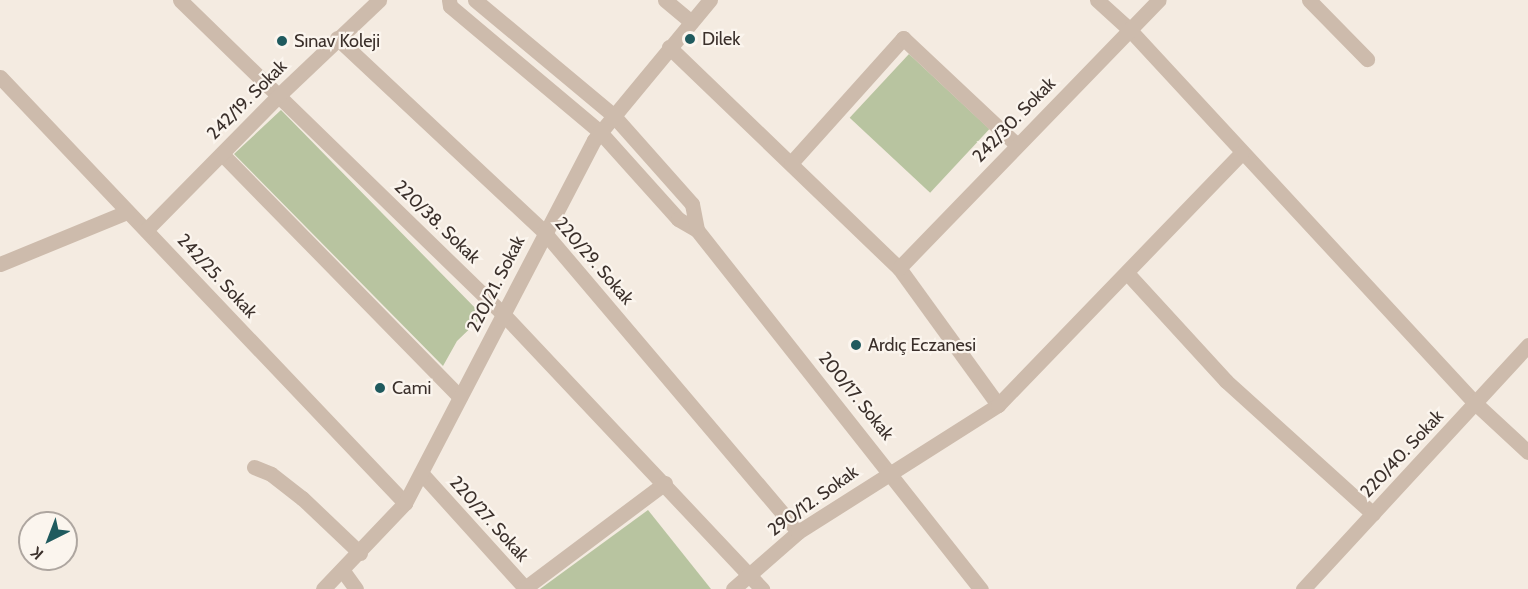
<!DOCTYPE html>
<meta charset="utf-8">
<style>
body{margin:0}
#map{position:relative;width:1528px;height:589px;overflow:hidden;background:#f4ebe1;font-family:Cabin,sans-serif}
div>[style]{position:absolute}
.green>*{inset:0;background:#b8c4a0;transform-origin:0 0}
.minor>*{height:15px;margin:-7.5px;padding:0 7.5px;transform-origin:7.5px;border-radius:7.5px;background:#cdbbac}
.dots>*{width:16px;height:16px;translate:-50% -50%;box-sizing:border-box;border:3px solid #fbf5ee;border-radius:50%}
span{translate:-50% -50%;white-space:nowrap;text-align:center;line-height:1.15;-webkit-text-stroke:4.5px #fbf5ee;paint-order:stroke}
.poi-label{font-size:18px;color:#3b302b}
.left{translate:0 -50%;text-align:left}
.street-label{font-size:18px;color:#3b302b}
.north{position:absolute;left:18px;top:511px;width:60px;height:60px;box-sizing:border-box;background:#fbf5ee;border:2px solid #aea6a0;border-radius:50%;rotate:222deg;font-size:16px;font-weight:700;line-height:24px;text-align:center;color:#3b302b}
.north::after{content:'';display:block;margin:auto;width:21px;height:27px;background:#1f5a5e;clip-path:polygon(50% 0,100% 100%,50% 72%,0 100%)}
</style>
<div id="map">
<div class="green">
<i style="left:909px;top:54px;width:110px;height:87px;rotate:43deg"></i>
<i style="clip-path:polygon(281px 110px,483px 316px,457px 341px,443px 366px,234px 154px)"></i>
<i style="clip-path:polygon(648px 510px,711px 589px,540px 589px)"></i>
</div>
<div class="minor">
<i style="left:180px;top:0;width:450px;rotate:44.2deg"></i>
<i style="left:503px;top:314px;width:378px;rotate:46.7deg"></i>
<i style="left:449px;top:0;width:6px;rotate:81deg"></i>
<i style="left:450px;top:6px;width:196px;rotate:40deg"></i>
<i style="left:600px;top:132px;width:117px;rotate:48.1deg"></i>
<i style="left:678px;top:219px;width:22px;rotate:30deg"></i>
<i style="left:697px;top:230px;width:458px;rotate:51.7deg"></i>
<i style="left:475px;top:0;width:180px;rotate:39.8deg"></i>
<i style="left:613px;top:115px;width:119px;rotate:48.4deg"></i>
<i style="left:692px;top:204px;width:26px;rotate:79deg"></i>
<i style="left:665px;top:0;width:34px;rotate:40deg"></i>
<i style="left:1097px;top:0;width:43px;rotate:42.2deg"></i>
<i style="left:1129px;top:29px;width:510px;rotate:47.23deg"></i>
<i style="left:1475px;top:403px;width:72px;rotate:42.8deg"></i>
<i style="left:1309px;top:0;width:83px;rotate:45.5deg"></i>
<i style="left:337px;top:38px;width:284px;rotate:43.1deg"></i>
<i style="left:544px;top:232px;width:393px;rotate:49.7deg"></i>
<i style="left:669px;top:47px;width:319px;rotate:43.9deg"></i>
<i style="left:899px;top:268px;width:169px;rotate:54.1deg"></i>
<i style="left:0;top:77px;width:588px;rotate:46.45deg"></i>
<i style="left:222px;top:154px;width:340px;rotate:45.6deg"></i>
<i style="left:791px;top:163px;width:168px;rotate:-48.1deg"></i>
<i style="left:903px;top:38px;width:156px;rotate:43.2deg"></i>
<i style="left:146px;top:230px;width:190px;rotate:-45.4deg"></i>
<i style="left:279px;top:95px;width:138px;rotate:-43.5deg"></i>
<i style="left:0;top:264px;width:137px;rotate:-22.3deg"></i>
<i style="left:899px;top:268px;width:373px;rotate:-45.9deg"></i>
<i style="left:1128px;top:274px;width:145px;rotate:47.5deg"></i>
<i style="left:1226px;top:381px;width:198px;rotate:42.1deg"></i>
<i style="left:254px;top:467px;width:18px;rotate:22deg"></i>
<i style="left:271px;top:474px;width:39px;rotate:38deg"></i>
<i style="left:302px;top:498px;width:80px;rotate:43.5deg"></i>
<i style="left:423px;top:475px;width:154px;rotate:47.9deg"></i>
<i style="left:343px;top:571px;width:22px;rotate:54deg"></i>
<i style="left:525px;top:588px;width:175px;rotate:-36.9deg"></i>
<i style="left:323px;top:589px;width:119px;rotate:-46.4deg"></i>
<i style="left:405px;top:503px;width:409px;rotate:-62.5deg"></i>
<i style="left:594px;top:140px;width:182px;rotate:-50.4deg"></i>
<i style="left:733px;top:589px;width:86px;rotate:-41.2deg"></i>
<i style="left:798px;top:532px;width:237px;rotate:-32.4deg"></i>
<i style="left:998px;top:405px;width:350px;rotate:-46deg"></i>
<i style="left:1303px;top:589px;width:332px;rotate:-47.3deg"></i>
</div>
<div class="dots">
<i style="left:690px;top:39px;background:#1f5a5e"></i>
<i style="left:282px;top:41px;background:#1f5a5e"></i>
<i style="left:856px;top:345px;background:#1f5a5e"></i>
<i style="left:380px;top:388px;background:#1f5a5e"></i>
</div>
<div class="poi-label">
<span class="left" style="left:702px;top:39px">Dilek</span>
<span class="left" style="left:294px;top:41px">Sınav Koleji</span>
<span class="left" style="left:868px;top:345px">Ardıç Eczanesi</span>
<span class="left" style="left:392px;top:388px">Cami</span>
</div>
<div class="street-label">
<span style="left:247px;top:100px;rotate:-45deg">242/19. Sokak</span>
<span style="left:1014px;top:120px;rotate:-46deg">242/30. Sokak</span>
<span style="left:437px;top:222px;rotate:44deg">220/38. Sokak</span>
<span style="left:594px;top:261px;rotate:49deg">220/29. Sokak</span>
<span style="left:217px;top:276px;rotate:47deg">242/25. Sokak</span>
<span style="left:496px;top:284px;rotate:-63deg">220/21. Sokak</span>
<span style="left:856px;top:396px;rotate:51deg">200/17. Sokak</span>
<span style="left:1402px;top:454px;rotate:-47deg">220/40. Sokak</span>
<span style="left:813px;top:501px;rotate:-36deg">290/12. Sokak</span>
<span style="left:489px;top:519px;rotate:48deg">220/27. Sokak</span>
</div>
<div class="north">K</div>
</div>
